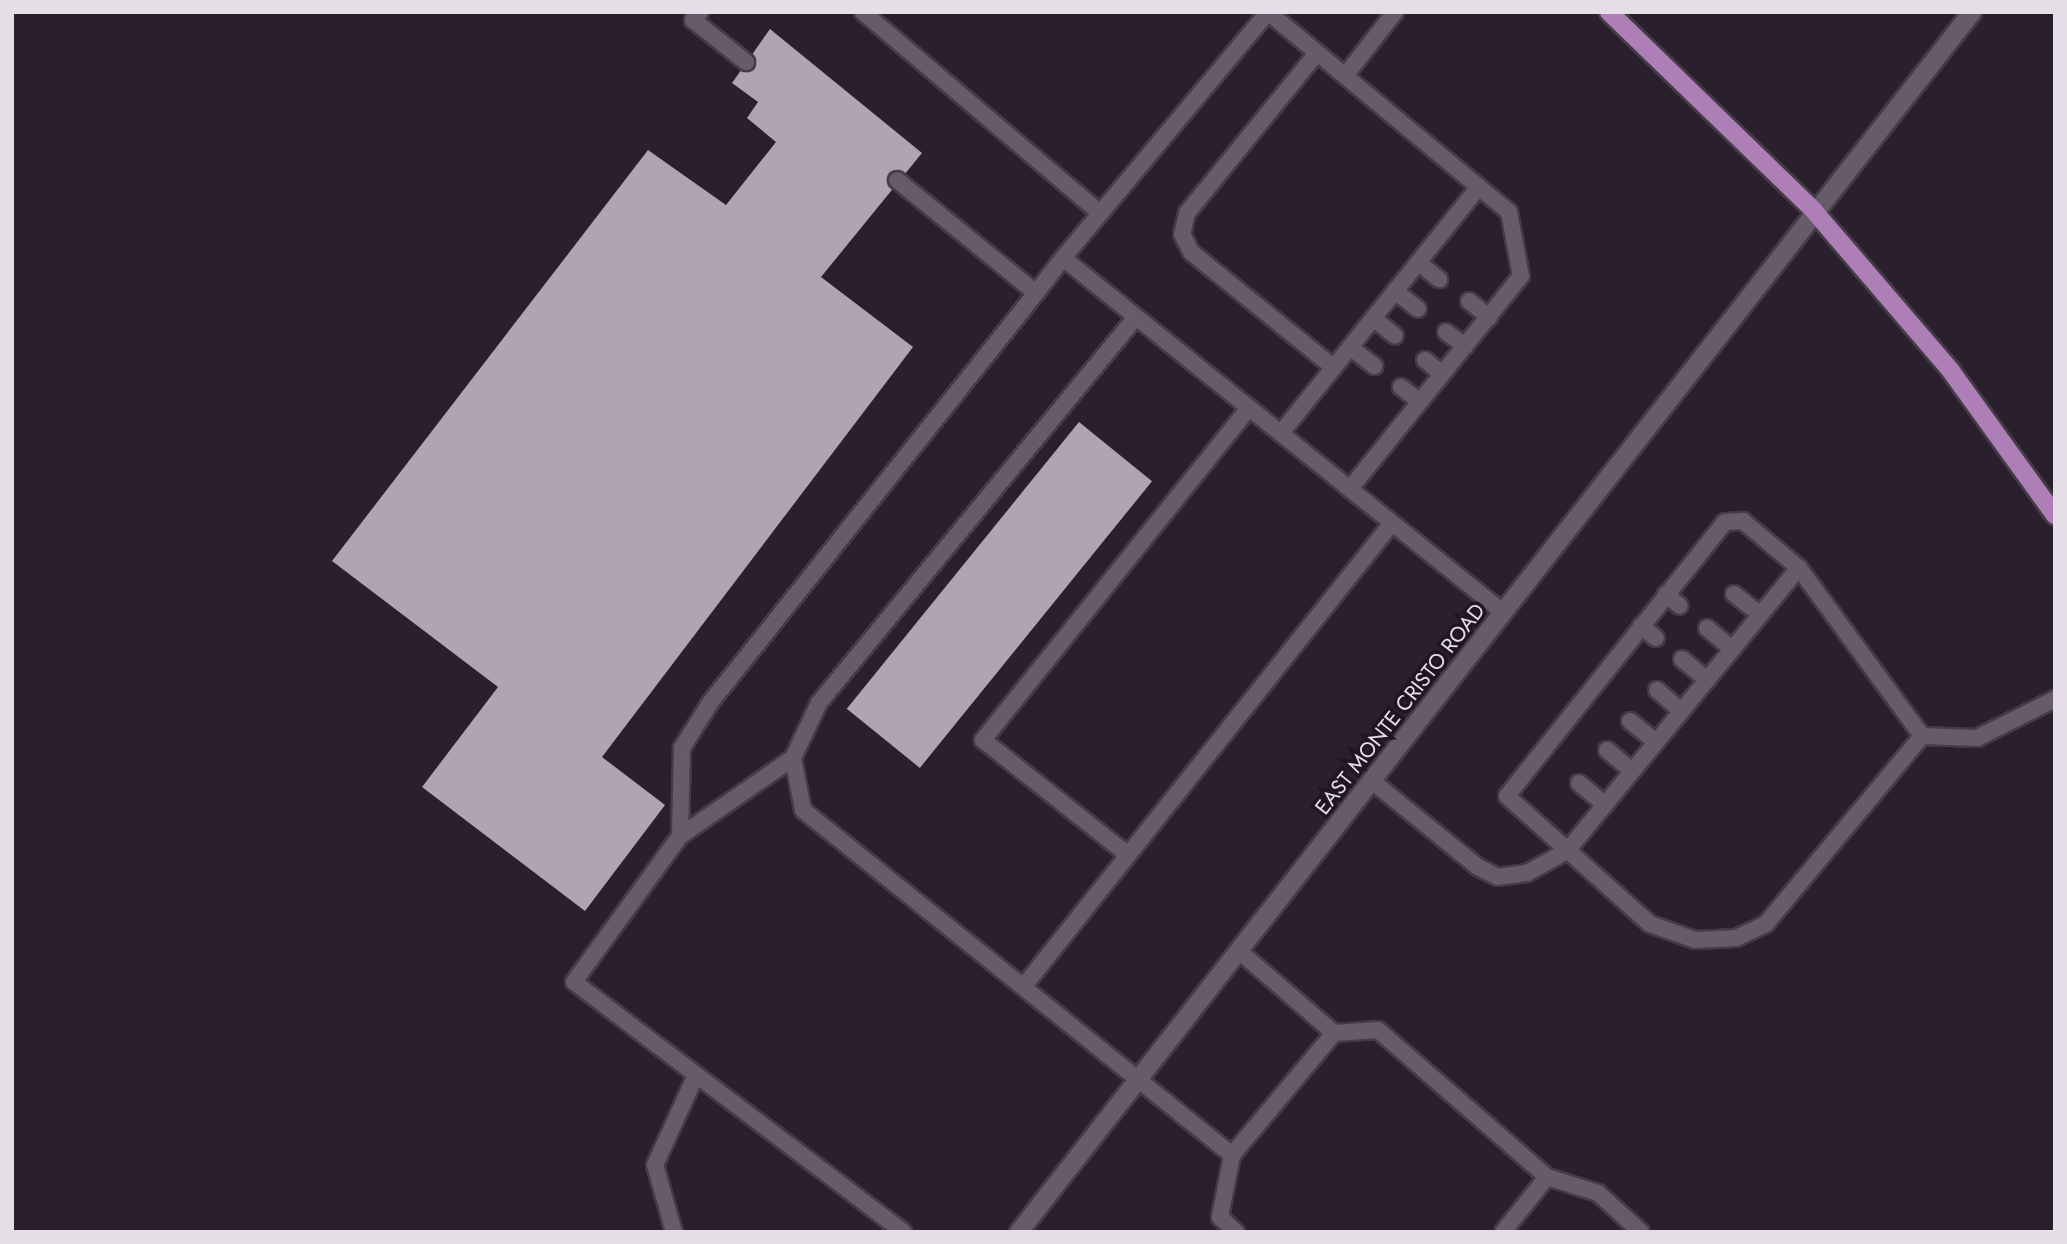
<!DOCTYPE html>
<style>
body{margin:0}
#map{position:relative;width:2067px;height:1244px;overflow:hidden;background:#2a1f2c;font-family:Jost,sans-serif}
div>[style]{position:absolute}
.building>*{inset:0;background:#b1a2b4;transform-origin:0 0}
.roads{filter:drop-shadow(2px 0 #453b47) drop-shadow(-2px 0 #453b47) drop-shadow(0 2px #453b47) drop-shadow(0 -2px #453b47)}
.lane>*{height:16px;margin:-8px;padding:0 8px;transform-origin:8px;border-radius:8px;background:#675a6a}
.secondary>*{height:18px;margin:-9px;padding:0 9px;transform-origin:9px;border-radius:9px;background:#675a6a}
.primary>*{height:18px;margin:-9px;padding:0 9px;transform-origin:9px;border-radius:9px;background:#ad7fb6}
span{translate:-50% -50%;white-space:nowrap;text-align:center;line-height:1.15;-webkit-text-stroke:7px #201522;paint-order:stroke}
.street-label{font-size:21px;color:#e5dee7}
.frame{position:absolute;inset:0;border:14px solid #e5dee7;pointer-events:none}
</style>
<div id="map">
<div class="building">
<i style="clip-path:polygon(770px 29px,922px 153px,821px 277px,913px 347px,602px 757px,665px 805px,585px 911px,422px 787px,498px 687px,332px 561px,648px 150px,726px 205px,776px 142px,747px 118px,758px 102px,732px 83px)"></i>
<i style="left:1079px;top:422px;width:94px;height:369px;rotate:39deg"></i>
</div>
<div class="roads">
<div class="lane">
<i style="left:700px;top:12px;width:11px;rotate:131deg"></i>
<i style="left:693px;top:20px;width:68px;rotate:38.4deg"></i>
<i style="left:863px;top:12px;width:311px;rotate:40.3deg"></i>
<i style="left:1268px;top:12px;width:320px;rotate:129.8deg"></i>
<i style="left:1063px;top:258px;width:566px;rotate:38.83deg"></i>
<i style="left:1268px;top:12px;width:313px;rotate:39.7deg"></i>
<i style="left:1509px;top:212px;width:65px;rotate:79.4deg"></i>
<i style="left:1521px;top:276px;width:273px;rotate:128.8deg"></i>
<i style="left:1317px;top:53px;width:206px;rotate:129.1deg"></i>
<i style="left:1187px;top:213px;width:22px;rotate:103deg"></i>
<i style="left:1182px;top:234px;width:20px;rotate:63deg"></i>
<i style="left:1191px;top:252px;width:184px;rotate:39deg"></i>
<i style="left:1345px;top:76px;width:81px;rotate:-52deg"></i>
<i style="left:1419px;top:263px;width:26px;rotate:39deg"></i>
<i style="left:1395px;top:291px;width:29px;rotate:38deg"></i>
<i style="left:1036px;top:293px;width:44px;rotate:-52.4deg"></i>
<i style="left:1469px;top:301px;width:26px;rotate:39deg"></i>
<i style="left:1136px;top:317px;width:499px;rotate:129.4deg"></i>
<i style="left:819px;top:703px;width:61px;rotate:115.3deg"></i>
<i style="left:793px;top:758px;width:53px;rotate:79.1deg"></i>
<i style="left:803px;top:810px;width:551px;rotate:38.81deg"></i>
<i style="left:1373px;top:318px;width:28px;rotate:39deg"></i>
<i style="left:1446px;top:332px;width:24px;rotate:36deg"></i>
<i style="left:1350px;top:347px;width:31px;rotate:38deg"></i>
<i style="left:1425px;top:360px;width:22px;rotate:39deg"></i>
<i style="left:1401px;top:387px;width:24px;rotate:38deg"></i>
<i style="left:1281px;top:433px;width:316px;rotate:-51.2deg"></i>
<i style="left:1743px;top:521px;width:73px;rotate:40deg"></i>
<i style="left:1799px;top:568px;width:208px;rotate:53.8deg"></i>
<i style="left:1922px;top:736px;width:244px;rotate:129.7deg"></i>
<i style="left:1766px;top:924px;width:33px;rotate:155deg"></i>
<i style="left:1736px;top:938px;width:41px;rotate:177.2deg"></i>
<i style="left:1695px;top:940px;width:48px;rotate:-160.4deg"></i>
<i style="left:1650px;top:924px;width:192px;rotate:-138.2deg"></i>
<i style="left:1507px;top:796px;width:350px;rotate:-51.5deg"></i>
<i style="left:1725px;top:522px;width:18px;rotate:-3deg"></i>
<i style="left:1666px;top:594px;width:18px;rotate:41deg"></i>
<i style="left:1734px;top:594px;width:34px;rotate:38deg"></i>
<i style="left:1641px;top:626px;width:19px;rotate:39deg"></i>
<i style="left:1707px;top:628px;width:33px;rotate:40deg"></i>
<i style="left:1682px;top:659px;width:33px;rotate:40deg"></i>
<i style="left:1657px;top:690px;width:32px;rotate:41deg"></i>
<i style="left:1630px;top:721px;width:33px;rotate:39deg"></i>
<i style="left:1922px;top:736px;width:55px;rotate:2.1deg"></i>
<i style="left:1977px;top:738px;width:87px;rotate:-26.6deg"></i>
<i style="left:1607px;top:750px;width:33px;rotate:40deg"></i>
<i style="left:793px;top:758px;width:137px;rotate:145.4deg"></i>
<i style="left:680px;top:836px;width:180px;rotate:126deg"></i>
<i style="left:574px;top:982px;width:413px;rotate:37.2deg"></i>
<i style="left:1372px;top:781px;width:136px;rotate:39.1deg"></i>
<i style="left:1478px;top:867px;width:22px;rotate:27deg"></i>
<i style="left:1498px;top:877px;width:29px;rotate:-8deg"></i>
<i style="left:1527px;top:873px;width:46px;rotate:-28.8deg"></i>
<i style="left:1567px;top:851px;width:366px;rotate:-50.7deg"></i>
<i style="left:1579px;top:783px;width:34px;rotate:40deg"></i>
<i style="left:680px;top:836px;width:88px;rotate:-88.7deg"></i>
<i style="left:682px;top:748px;width:53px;rotate:-58.1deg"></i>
<i style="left:710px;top:703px;width:524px;rotate:-51.51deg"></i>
<i style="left:1036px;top:293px;width:179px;rotate:-140.9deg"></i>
<i style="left:1128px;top:855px;width:185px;rotate:-141.6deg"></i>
<i style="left:983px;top:740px;width:425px;rotate:-51.3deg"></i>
<i style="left:1239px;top:951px;width:125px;rotate:40.8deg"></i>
<i style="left:1024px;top:986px;width:591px;rotate:-51.52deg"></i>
<i style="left:1547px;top:1177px;width:53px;rotate:17.4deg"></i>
<i style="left:1598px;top:1193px;width:58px;rotate:42.2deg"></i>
<i style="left:674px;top:1232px;width:70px;rotate:-105.8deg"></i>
<i style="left:655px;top:1165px;width:99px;rotate:-65.5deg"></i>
<i style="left:1236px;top:1232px;width:22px;rotate:-137deg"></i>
<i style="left:1220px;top:1217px;width:63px;rotate:-79deg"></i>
<i style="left:1232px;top:1155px;width:159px;rotate:-50.1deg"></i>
<i style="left:1334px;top:1033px;width:44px;rotate:-3.9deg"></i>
<i style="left:1378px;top:1030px;width:224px;rotate:41deg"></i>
<i style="left:1547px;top:1177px;width:70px;rotate:128.7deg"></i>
</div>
<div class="secondary">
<i style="left:1019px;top:1232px;width:1548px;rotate:-52deg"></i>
</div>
<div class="primary">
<i style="left:1609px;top:12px;width:286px;rotate:44.1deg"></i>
<i style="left:1814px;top:211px;width:211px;rotate:49.4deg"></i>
<i style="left:1951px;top:371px;width:178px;rotate:54.2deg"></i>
</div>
</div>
<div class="street-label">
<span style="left:1400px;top:709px;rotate:-52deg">EAST MONTE CRISTO ROAD</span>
</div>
<div class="frame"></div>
</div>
